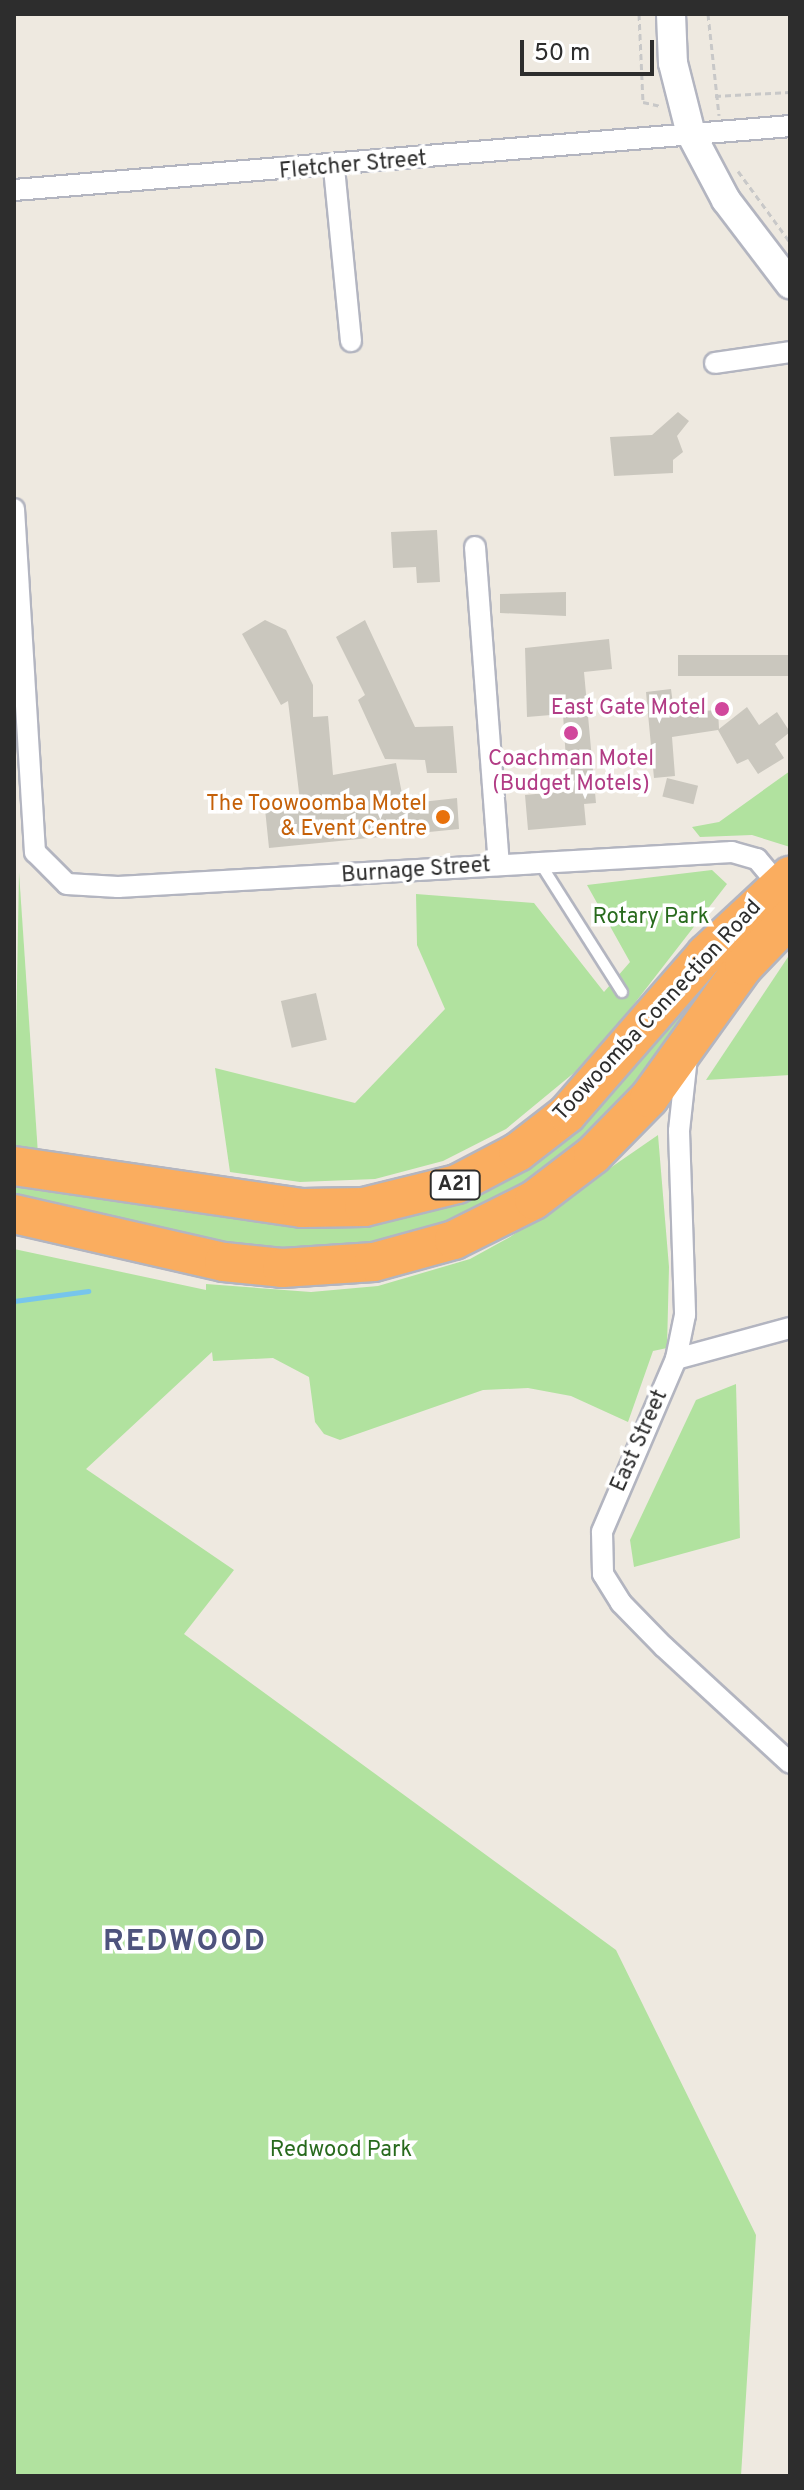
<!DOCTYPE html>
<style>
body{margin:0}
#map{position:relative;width:804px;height:2490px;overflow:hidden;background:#eee9e0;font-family:Overpass,sans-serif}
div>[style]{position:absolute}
.green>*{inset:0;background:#b1e29f}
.stream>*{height:5px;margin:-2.5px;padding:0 2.5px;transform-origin:2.5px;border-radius:2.5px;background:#77c5ec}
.building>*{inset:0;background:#cac7be;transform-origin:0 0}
.path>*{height:3px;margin-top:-1.5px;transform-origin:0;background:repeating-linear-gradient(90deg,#c8c8c8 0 6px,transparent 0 10px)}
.roads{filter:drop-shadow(2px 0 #b3b5c0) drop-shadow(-2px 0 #b3b5c0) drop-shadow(0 2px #b3b5c0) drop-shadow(0 -2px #b3b5c0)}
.lane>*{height:10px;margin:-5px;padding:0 5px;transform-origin:5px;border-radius:5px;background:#fff}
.street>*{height:20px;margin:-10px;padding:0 10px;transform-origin:10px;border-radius:10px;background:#fff}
.secondary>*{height:28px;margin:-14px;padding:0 14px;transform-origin:14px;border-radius:14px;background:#fff}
.highway>*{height:38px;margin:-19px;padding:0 19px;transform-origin:19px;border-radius:19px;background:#faad5f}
.dots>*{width:22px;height:22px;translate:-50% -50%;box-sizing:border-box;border:4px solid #fff;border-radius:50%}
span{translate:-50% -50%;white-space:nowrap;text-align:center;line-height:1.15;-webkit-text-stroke:7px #fff;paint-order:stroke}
.shield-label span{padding:2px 6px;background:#fff;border:2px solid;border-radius:6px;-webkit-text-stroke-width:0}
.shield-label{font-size:20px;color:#2d2d2d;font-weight:700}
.street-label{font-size:22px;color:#2d2d2d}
.hotel-label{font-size:22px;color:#b23c85}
.right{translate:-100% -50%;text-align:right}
.food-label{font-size:22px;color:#c56008}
.park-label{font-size:22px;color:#286a1d}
.district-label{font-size:30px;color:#4e537d;font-weight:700;letter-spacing:2px}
.frame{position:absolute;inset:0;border:16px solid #2d2d2d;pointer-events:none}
.scale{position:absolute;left:520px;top:40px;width:134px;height:36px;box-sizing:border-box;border:4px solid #2d2d2d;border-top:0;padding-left:10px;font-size:24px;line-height:28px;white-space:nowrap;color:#2d2d2d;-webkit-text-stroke:6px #fff;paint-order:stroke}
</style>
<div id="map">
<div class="green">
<i style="clip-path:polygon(790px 771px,790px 847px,752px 835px,700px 837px,692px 827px,719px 822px)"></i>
<i style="clip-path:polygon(712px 870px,727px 884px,624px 1017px,575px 1072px,506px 1129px,443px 1161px,375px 1179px,300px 1182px,230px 1172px,215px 1068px,355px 1103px,445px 1009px,417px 945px,416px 894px,534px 903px,604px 992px,630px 962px,587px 885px)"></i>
<i style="clip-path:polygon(19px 872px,38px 1154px,14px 1151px)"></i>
<i style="clip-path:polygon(768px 909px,602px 1129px,506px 1202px,396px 1243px,258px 1250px,14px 1201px,14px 1182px,452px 1201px)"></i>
<i style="clip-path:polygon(790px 954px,790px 1075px,706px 1080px)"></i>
<i style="clip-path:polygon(658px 1135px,669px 1267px,667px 1348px,653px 1351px,628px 1422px,571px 1396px,528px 1388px,483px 1390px,340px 1440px,324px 1434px,315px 1422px,309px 1377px,273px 1358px,213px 1361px,212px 1352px,86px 1469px,234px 1570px,184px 1634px,616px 1950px,756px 2235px,741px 2476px,14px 2476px,14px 1249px,206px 1290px,206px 1284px,311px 1292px,378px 1286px,470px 1259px,510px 1237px)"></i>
<i style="clip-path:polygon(736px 1384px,740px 1538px,634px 1567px,630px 1540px,696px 1400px)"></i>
</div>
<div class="stream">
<i style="left:14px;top:1301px;width:75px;rotate:-7.7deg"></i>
</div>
<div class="building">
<i style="clip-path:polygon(678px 412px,689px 421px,677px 436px,683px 452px,673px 460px,673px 473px,614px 476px,610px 437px,652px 435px)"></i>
<i style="clip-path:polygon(437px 530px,440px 582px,417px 583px,416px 567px,393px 568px,391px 532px)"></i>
<i style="clip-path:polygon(566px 592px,566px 616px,500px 613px,500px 594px)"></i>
<i style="clip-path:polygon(265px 620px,286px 630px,313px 685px,313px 717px,328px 716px,333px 775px,396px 763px,404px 804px,457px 798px,459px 829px,269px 848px,265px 809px,300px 801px,288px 701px,281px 705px,242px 634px)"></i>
<i style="clip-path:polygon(365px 620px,415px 727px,453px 726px,457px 773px,427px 773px,425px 760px,385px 759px,358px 700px,365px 695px,336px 637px)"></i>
<i style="clip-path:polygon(609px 639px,612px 669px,584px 672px,596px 803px,584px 804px,586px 825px,528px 830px,525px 795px,568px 791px,563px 714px,527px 717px,525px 648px)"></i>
<i style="left:678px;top:655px;width:111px;height:21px"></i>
<i style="clip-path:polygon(671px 689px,674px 712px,703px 704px,703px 711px,718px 710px,719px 729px,747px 707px,759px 725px,777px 712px,790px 732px,775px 744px,784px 758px,758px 774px,748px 759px,737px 764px,718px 730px,672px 737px,675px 776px,654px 778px,646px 692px)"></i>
<i style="left:667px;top:778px;width:32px;height:19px;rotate:14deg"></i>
<i style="left:316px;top:993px;width:48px;height:36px;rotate:77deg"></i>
</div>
<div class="path">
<i style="left:639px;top:14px;width:88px;rotate:87.4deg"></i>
<i style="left:643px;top:102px;width:17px;rotate:13deg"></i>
<i style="left:708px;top:14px;width:102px;rotate:83.8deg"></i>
<i style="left:715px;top:96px;width:75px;rotate:-3.1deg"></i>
<i style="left:738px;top:171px;width:88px;rotate:53.8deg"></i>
</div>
<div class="roads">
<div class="lane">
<i style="left:540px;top:863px;width:153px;rotate:57.6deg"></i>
</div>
<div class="street">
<i style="left:334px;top:168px;width:174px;rotate:84.4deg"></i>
<i style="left:14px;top:190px;width:779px;rotate:-4.71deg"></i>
<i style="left:715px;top:363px;width:76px;rotate:-8.3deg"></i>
<i style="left:14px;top:509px;width:344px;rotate:86.5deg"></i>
<i style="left:35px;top:852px;width:45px;rotate:45deg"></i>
<i style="left:67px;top:884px;width:51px;rotate:3.4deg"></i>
<i style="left:118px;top:887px;width:615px;rotate:-3.26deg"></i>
<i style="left:732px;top:852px;width:26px;rotate:16deg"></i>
<i style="left:757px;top:859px;width:40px;rotate:50deg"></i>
<i style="left:475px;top:547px;width:319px;rotate:85.7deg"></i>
<i style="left:687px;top:1057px;width:74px;rotate:96.2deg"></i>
<i style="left:679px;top:1131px;width:184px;rotate:88.1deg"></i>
<i style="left:685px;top:1315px;width:45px;rotate:101.6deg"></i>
<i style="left:676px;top:1359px;width:188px;rotate:113.2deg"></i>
<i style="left:602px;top:1532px;width:42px;rotate:88.6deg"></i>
<i style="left:603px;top:1574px;width:34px;rotate:58deg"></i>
<i style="left:621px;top:1603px;width:62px;rotate:45.7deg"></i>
<i style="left:664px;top:1647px;width:171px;rotate:42.6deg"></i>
<i style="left:676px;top:1359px;width:118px;rotate:-15.2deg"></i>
</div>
<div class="secondary">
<i style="left:671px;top:14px;width:49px;rotate:87.7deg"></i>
<i style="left:673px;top:63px;width:73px;rotate:75.8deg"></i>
<i style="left:691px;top:134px;width:75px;rotate:62.1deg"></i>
<i style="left:726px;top:200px;width:106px;rotate:52.7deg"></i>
</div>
<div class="highway">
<i style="left:14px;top:1166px;width:291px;rotate:8.3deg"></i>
<i style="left:302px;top:1208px;width:62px;rotate:-0.9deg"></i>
<i style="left:364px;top:1207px;width:96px;rotate:-13.9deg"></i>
<i style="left:457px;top:1184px;width:69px;rotate:-27.7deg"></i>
<i style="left:518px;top:1152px;width:62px;rotate:-37.8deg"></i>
<i style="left:567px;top:1114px;width:212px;rotate:-49deg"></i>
<i style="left:706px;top:954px;width:115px;rotate:-42.9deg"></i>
<i style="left:14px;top:1214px;width:215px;rotate:12.9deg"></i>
<i style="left:224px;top:1262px;width:58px;rotate:5.9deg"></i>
<i style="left:282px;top:1268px;width:92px;rotate:-3.7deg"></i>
<i style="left:374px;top:1262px;width:83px;rotate:-15.4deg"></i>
<i style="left:454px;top:1240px;width:89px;rotate:-26.6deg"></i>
<i style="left:534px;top:1200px;width:74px;rotate:-37.3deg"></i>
<i style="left:593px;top:1155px;width:80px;rotate:-45.5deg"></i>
<i style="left:649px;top:1098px;width:163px;rotate:-54.3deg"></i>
<i style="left:744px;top:966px;width:66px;rotate:-46.2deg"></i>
</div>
</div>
<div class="dots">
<i style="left:722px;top:709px;background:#d1479c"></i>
<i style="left:571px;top:733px;background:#d1479c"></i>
<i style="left:443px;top:817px;background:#e8710a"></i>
</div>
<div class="shield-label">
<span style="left:455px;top:1185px">A21</span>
</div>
<div class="street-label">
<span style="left:353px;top:166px;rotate:-5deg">Fletcher Street</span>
<span style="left:416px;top:871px;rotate:-4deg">Burnage Street</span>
<span style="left:658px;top:1011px;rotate:-47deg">Toowoomba Connection Road</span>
<span style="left:640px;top:1441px;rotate:-66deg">East Street</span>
</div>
<div class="hotel-label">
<span class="right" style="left:706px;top:709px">East Gate Motel</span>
<span style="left:571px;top:772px">Coachman Motel<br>(Budget Motels)</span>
</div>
<div class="food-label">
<span class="right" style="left:427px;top:817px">The Toowoomba Motel<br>&amp; Event Centre</span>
</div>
<div class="park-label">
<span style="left:651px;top:918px">Rotary Park</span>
<span style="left:341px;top:2151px">Redwood Park</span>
</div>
<div class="district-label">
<span style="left:185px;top:1943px">REDWOOD</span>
</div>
<div class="frame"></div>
<div class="scale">50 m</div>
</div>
